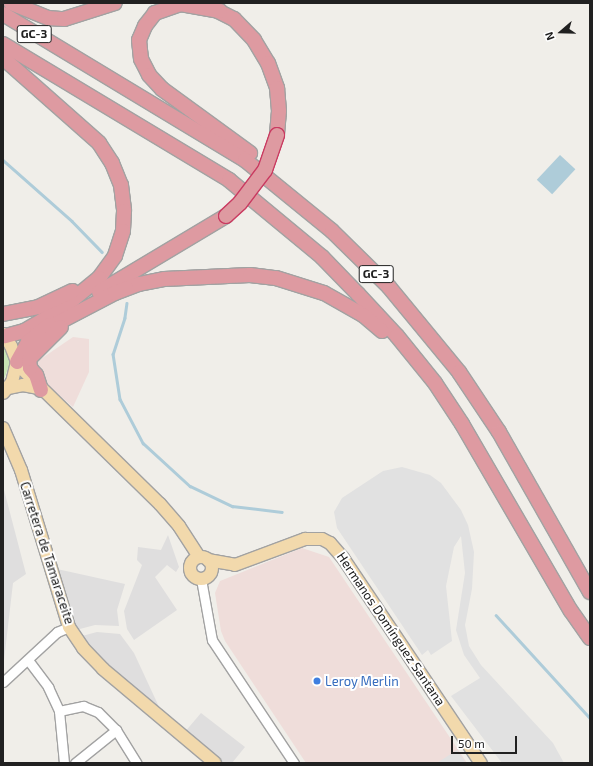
<!DOCTYPE html>
<meta charset="utf-8">
<style>
body{margin:0}
#map{position:relative;width:593px;height:766px;overflow:hidden;background:#f0eee9;font-family:"Exo 2",sans-serif}
div>[style]{position:absolute}
.residential>*{inset:0;background:#dfdede}
.commercial>*{inset:0;background:#efddda}
.grass>*{inset:0;background:#c8e4b5}
.parking>*{inset:0;background:#e1e1e1}
.water>*{inset:0;background:#aeccd9;transform-origin:0 0}
.stream>*{height:2.5px;margin:-1.25px;padding:0 1.25px;transform-origin:1.25px;border-radius:1.25px;background:#aeccd9}
.roads{filter:drop-shadow(1px 0 #a2a2a2) drop-shadow(-1px 0 #a2a2a2) drop-shadow(0 1px #a2a2a2) drop-shadow(0 -1px #a2a2a2)}
.minor>*{height:9px;margin:-4.5px;padding:0 4.5px;transform-origin:4.5px;border-radius:4.5px;background:#fff}
.major>*{height:12px;margin:-6px;padding:0 6px;transform-origin:6px;border-radius:6px;background:#f2d9ac}
.major>.ring{margin:-6px;padding:0;box-sizing:content-box;background:none;border:12px solid #f2d9ac;border-radius:50%}
.highway>*{height:14px;margin:-7px;padding:0 7px;transform-origin:7px;border-radius:7px;background:#de9aa1}
.bridges{filter:drop-shadow(1px 0 #c93b61) drop-shadow(-1px 0 #c93b61) drop-shadow(0 1px #c93b61) drop-shadow(0 -1px #c93b61)}
.highway-bridge>*{height:14px;margin:-7px;padding:0 7px;transform-origin:7px;border-radius:7px;background:#de9aa1}
.dots>*{width:11px;height:11px;translate:-50% -50%;box-sizing:border-box;border:2px solid #fff;border-radius:50%}
span{translate:-50% -50%;white-space:nowrap;text-align:center;line-height:1.15;-webkit-text-stroke:4px #fff;paint-order:stroke}
.shield-label span{padding:1px 3px;background:#fff;border:1px solid;border-radius:3px;-webkit-text-stroke-width:0}
.shield-label{font-size:12px;color:#212121;font-weight:700}
.street-label{font-size:13px;color:#212121}
.shop-label{font-size:13px;color:#366cbe}
.left{translate:0 -50%;text-align:left}
.frame{position:absolute;inset:0;border:4px solid #212121;pointer-events:none}
.north{position:absolute;left:541px;top:12px;width:40px;height:40px;-webkit-text-stroke:3px #fff;paint-order:stroke;rotate:250deg;font-size:11px;font-weight:700;line-height:16px;text-align:center;color:#212121}
.north::after{content:'';display:block;margin:auto;width:14px;height:18px;background:#212121;clip-path:polygon(50% 0,100% 100%,50% 72%,0 100%)}
.scale{position:absolute;left:451px;top:736px;width:66px;height:18px;box-sizing:border-box;border:2px solid #212121;border-top:0;padding-left:5px;font-size:12px;line-height:14px;white-space:nowrap;color:#212121;-webkit-text-stroke:3px #fff;paint-order:stroke}
</style>
<div id="map">
<div class="residential">
<i style="clip-path:polygon(3px 486px,26px 574px,13px 583px,3px 669px)"></i>
<i style="clip-path:polygon(168px 535px,179px 567px,176px 572px,167px 565px,155px 577px,177px 610px,134px 640px,127px 629px,124px 611px,142px 565px,137px 560px,138px 547px,161px 550px)"></i>
<i style="clip-path:polygon(57px 569px,125px 584px,117px 610px,119px 626px,95px 625px,76px 630px)"></i>
<i style="clip-path:polygon(97px 632px,120px 634px,134px 653px,160px 709px,126px 683px,82px 636px)"></i>
<i style="clip-path:polygon(201px 713px,245px 747px,232px 763px,221px 763px,184px 733px)"></i>
</div>
<div class="commercial">
<i style="clip-path:polygon(73px 337px,89px 339px,89px 372px,73px 407px,44px 382px,32px 365px)"></i>
<i style="clip-path:polygon(302px 548px,329px 557px,467px 763px,306px 763px,225px 641px,221px 631px,215px 593px,220px 581px)"></i>
</div>
<div class="grass">
<i style="clip-path:polygon(3px 344px,9px 355px,9px 366px,3px 382px)"></i>
</div>
<div class="parking">
<i style="clip-path:polygon(402px 467px,430px 475px,441px 483px,461px 510px,468px 525px,474px 552px,472px 589px,465px 625px,469px 646px,481px 665px,553px 743px,564px 763px,502px 763px,451px 696px,480px 678px,464px 655px,456px 630px,465px 573px,461px 536px,454px 547px,446px 586px,452px 641px,431px 655px,428px 650px,422px 655px,337px 528px,334px 512px,342px 498px,383px 471px)"></i>
<i style="clip-path:polygon(457px 750px,466px 763px,437px 763px)"></i>
</div>
<div class="water">
<i style="left:560px;top:155px;width:21px;height:34px;rotate:43deg"></i>
</div>
<div class="stream">
<i style="left:3px;top:160px;width:92px;rotate:41.5deg"></i>
<i style="left:72px;top:221px;width:43px;rotate:45.9deg"></i>
<i style="left:127px;top:303px;width:15px;rotate:98deg"></i>
<i style="left:125px;top:318px;width:38px;rotate:108deg"></i>
<i style="left:113px;top:354px;width:46px;rotate:81.2deg"></i>
<i style="left:120px;top:399px;width:50px;rotate:62.4deg"></i>
<i style="left:143px;top:443px;width:64px;rotate:42.5deg"></i>
<i style="left:190px;top:486px;width:47px;rotate:25.5deg"></i>
<i style="left:232px;top:506px;width:50px;rotate:6.8deg"></i>
<i style="left:496px;top:615px;width:139px;rotate:47.6deg"></i>
</div>
<div class="roads">
<div class="minor">
<i style="left:201px;top:579px;width:62px;rotate:79.8deg"></i>
<i style="left:212px;top:640px;width:148px;rotate:56.3deg"></i>
<i style="left:28px;top:660px;width:34px;rotate:53deg"></i>
<i style="left:48px;top:687px;width:26px;rotate:65deg"></i>
<i style="left:59px;top:711px;width:52px;rotate:84.5deg"></i>
<i style="left:3px;top:682px;width:74px;rotate:-42.8deg"></i>
<i style="left:57px;top:632px;width:13px;rotate:-23deg"></i>
<i style="left:59px;top:711px;width:25px;rotate:-12deg"></i>
<i style="left:83px;top:706px;width:16px;rotate:22deg"></i>
<i style="left:98px;top:712px;width:25px;rotate:45deg"></i>
<i style="left:116px;top:730px;width:39px;rotate:58deg"></i>
<i style="left:75px;top:763px;width:53px;rotate:-38.8deg"></i>
</div>
<div class="major">
<i style="left:3px;top:334px;width:14px;rotate:56deg"></i>
<i style="left:11px;top:346px;width:17px;rotate:69deg"></i>
<i style="left:17px;top:362px;width:21px;rotate:104deg"></i>
<i style="left:12px;top:382px;width:14px;rotate:129deg"></i>
<i style="left:17px;top:364px;width:200px;rotate:44.4deg"></i>
<i style="left:160px;top:504px;width:29px;rotate:49deg"></i>
<i style="left:179px;top:526px;width:37px;rotate:57deg"></i>
<i style="left:8px;top:388px;width:15px;rotate:-11deg"></i>
<i style="left:23px;top:385px;width:16px;rotate:11deg"></i>
<i style="left:3px;top:428px;width:46px;rotate:66.8deg"></i>
<i style="left:21px;top:470px;width:164px;rotate:73deg"></i>
<i style="left:69px;top:627px;width:25px;rotate:56deg"></i>
<i style="left:83px;top:648px;width:29px;rotate:46deg"></i>
<i style="left:103px;top:669px;width:146px;rotate:40deg"></i>
<i class="ring" style="left:190px;top:557px;width:10px;height:10px"></i>
<i style="left:208px;top:560px;width:27px;rotate:10deg"></i>
<i style="left:235px;top:565px;width:75px;rotate:-20.4deg"></i>
<i style="left:305px;top:539px;width:17px"></i>
<i style="left:322px;top:539px;width:9px;rotate:27deg"></i>
<i style="left:330px;top:543px;width:20px;rotate:49deg"></i>
<i style="left:343px;top:558px;width:247px;rotate:56.1deg"></i>
</div>
<div class="highway">
<i style="left:11px;top:3px;width:40px;rotate:22deg"></i>
<i style="left:48px;top:18px;width:16px;rotate:4deg"></i>
<i style="left:64px;top:19px;width:53px;rotate:-17.4deg"></i>
<i style="left:212px;top:8px;width:25px;rotate:27deg"></i>
<i style="left:234px;top:19px;width:29px;rotate:46deg"></i>
<i style="left:254px;top:40px;width:27px;rotate:59deg"></i>
<i style="left:268px;top:63px;width:27px;rotate:70deg"></i>
<i style="left:277px;top:88px;width:23px;rotate:85deg"></i>
<i style="left:279px;top:111px;width:24px;rotate:95deg"></i>
<i style="left:220px;top:11px;width:40px;rotate:-170deg"></i>
<i style="left:181px;top:4px;width:28px;rotate:161deg"></i>
<i style="left:155px;top:13px;width:16px;rotate:128deg"></i>
<i style="left:145px;top:26px;width:15px;rotate:113deg"></i>
<i style="left:139px;top:40px;width:19px;rotate:84deg"></i>
<i style="left:141px;top:59px;width:18px;rotate:63deg"></i>
<i style="left:149px;top:75px;width:19px;rotate:47deg"></i>
<i style="left:162px;top:89px;width:109px;rotate:36deg"></i>
<i style="left:3px;top:14px;width:283px;rotate:31.1deg"></i>
<i style="left:245px;top:160px;width:112px;rotate:39.2deg"></i>
<i style="left:332px;top:231px;width:80px;rotate:44.5deg"></i>
<i style="left:389px;top:287px;width:110px;rotate:50.5deg"></i>
<i style="left:459px;top:372px;width:72px;rotate:56.3deg"></i>
<i style="left:499px;top:432px;width:184px;rotate:60.4deg"></i>
<i style="left:3px;top:44px;width:264px;rotate:31deg"></i>
<i style="left:229px;top:180px;width:121px;rotate:39.6deg"></i>
<i style="left:322px;top:257px;width:52px;rotate:45.8deg"></i>
<i style="left:358px;top:294px;width:57px;rotate:47.1deg"></i>
<i style="left:397px;top:336px;width:60px;rotate:51deg"></i>
<i style="left:435px;top:383px;width:49px;rotate:56.6deg"></i>
<i style="left:462px;top:424px;width:216px;rotate:59.8deg"></i>
<i style="left:571px;top:611px;width:33px;rotate:55deg"></i>
<i style="left:3px;top:58px;width:128px;rotate:41.5deg"></i>
<i style="left:99px;top:143px;width:24px;rotate:57deg"></i>
<i style="left:112px;top:163px;width:24px;rotate:68deg"></i>
<i style="left:121px;top:185px;width:26px;rotate:83deg"></i>
<i style="left:124px;top:211px;width:20px;rotate:93deg"></i>
<i style="left:123px;top:231px;width:26px;rotate:108deg"></i>
<i style="left:115px;top:256px;width:27px;rotate:126deg"></i>
<i style="left:99px;top:278px;width:50px;rotate:140.6deg"></i>
<i style="left:60px;top:310px;width:42px;rotate:149.7deg"></i>
<i style="left:24px;top:331px;width:20px;rotate:165deg"></i>
<i style="left:99px;top:292px;width:148px;rotate:-30.9deg"></i>
<i style="left:3px;top:314px;width:36px;rotate:-11deg"></i>
<i style="left:38px;top:307px;width:38px;rotate:-25deg"></i>
<i style="left:42px;top:331px;width:82px;rotate:-27.5deg"></i>
<i style="left:115px;top:293px;width:26px;rotate:-21deg"></i>
<i style="left:139px;top:284px;width:25px;rotate:-11deg"></i>
<i style="left:164px;top:279px;width:86px;rotate:-2.7deg"></i>
<i style="left:250px;top:275px;width:26px;rotate:7deg"></i>
<i style="left:276px;top:278px;width:50px;rotate:17.4deg"></i>
<i style="left:324px;top:293px;width:45px;rotate:29.4deg"></i>
<i style="left:363px;top:315px;width:25px;rotate:40deg"></i>
<i style="left:17px;top:362px;width:23px;rotate:-61deg"></i>
<i style="left:28px;top:342px;width:27px;rotate:-39deg"></i>
<i style="left:41px;top:390px;width:16px;rotate:-108deg"></i>
<i style="left:36px;top:375px;width:9px;rotate:-131deg"></i>
<i style="left:30px;top:368px;width:9px;rotate:-96deg"></i>
<i style="left:29px;top:359px;width:45px;rotate:-45deg"></i>
</div>
</div>
<div class="bridges">
<div class="highway-bridge">
<i style="left:226px;top:216px;width:19px;rotate:-43deg"></i>
<i style="left:240px;top:203px;width:41px;rotate:-52.9deg"></i>
<i style="left:265px;top:170px;width:37px;rotate:-71deg"></i>
</div>
</div>
<div class="dots">
<i style="left:317px;top:681px;background:#3f7fe0"></i>
</div>
<div class="shield-label">
<span style="left:34px;top:34px">GC-3</span>
<span style="left:376px;top:274px">GC-3</span>
</div>
<div class="street-label">
<span style="left:47px;top:553px;rotate:72deg">Carretera de Tamaraceite</span>
<span style="left:391px;top:629px;rotate:56deg">Hermanos Domínguez Santana</span>
</div>
<div class="shop-label">
<span class="left" style="left:325px;top:681px">Leroy Merlin</span>
</div>
<div class="frame"></div>
<div class="north">N</div>
<div class="scale">50 m</div>
</div>
